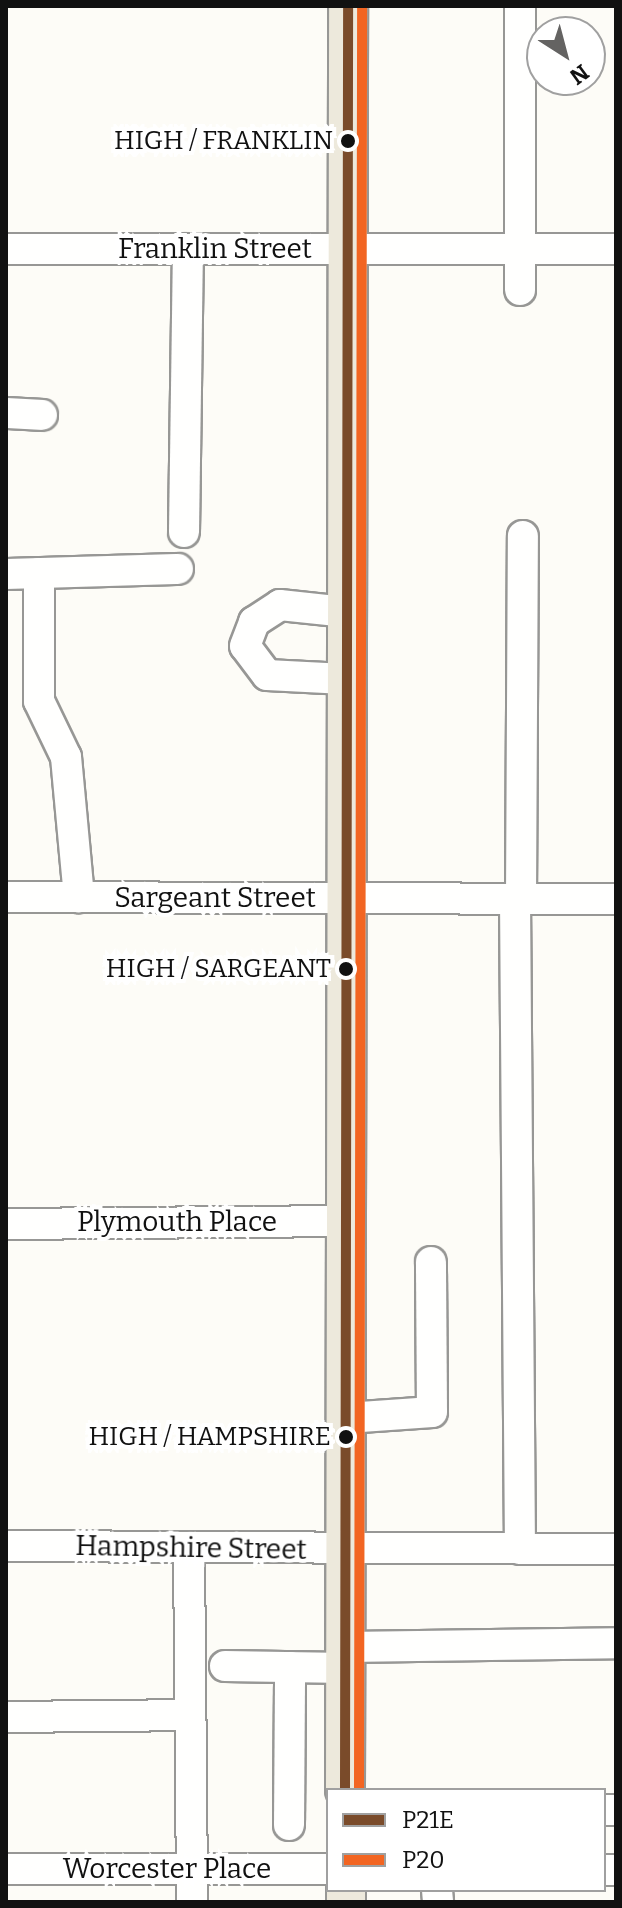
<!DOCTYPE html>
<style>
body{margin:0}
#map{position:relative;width:622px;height:1908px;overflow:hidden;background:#fdfcf7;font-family:Bitter,serif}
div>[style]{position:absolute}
.roads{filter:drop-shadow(2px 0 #979795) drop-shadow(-2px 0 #979795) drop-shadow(0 2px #979795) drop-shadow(0 -2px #979795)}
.minor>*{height:30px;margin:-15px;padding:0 15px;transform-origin:15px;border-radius:15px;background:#fffffe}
.major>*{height:38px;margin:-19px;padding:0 19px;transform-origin:19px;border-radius:19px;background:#ede9dc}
.bus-1>*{height:10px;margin:-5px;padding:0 5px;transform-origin:5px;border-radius:5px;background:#7a4b2a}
.bus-2>*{height:10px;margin:-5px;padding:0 5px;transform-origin:5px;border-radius:5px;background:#f26522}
.dots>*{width:22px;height:22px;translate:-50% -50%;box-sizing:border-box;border:4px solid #fff;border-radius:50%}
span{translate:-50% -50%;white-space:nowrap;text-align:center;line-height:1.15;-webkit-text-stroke:8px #fff;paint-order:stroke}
.bus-label{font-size:26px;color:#111}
.right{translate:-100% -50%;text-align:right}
.street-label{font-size:28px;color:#111}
.frame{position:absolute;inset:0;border:8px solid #111;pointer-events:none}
.legend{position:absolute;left:326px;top:1788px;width:280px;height:104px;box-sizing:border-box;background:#fff;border:2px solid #a0a0a0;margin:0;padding:10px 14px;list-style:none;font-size:24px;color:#111}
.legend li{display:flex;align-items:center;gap:16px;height:40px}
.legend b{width:40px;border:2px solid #a0a0a0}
.north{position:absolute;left:526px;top:16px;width:80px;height:80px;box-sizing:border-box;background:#fff;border:2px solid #a0a0a0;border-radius:50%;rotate:144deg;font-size:22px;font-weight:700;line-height:32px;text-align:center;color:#111}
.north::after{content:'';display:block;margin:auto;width:28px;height:36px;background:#646362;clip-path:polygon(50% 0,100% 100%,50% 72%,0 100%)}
</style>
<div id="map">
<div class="roads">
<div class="minor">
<i style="left:520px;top:6px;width:284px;rotate:90deg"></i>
<i style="left:6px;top:249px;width:610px"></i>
<i style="left:6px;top:413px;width:36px;rotate:3deg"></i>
<i style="left:184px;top:532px;width:283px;rotate:-89.2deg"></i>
<i style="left:39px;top:573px;width:128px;rotate:90deg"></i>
<i style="left:39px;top:701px;width:62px;rotate:64.3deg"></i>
<i style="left:66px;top:757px;width:141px;rotate:84.7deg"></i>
<i style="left:6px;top:574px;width:172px;rotate:-1.7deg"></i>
<i style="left:345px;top:679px;width:78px;rotate:-177.1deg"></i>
<i style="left:267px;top:675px;width:36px;rotate:-127deg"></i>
<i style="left:245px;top:646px;width:26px;rotate:-69deg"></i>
<i style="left:254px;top:622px;width:31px;rotate:-33deg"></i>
<i style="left:280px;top:605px;width:65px;rotate:6.1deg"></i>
<i style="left:6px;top:897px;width:610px;rotate:0.19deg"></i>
<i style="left:515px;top:899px;width:650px;rotate:89.56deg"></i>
<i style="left:521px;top:899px;width:363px;rotate:-89.7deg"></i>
<i style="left:6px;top:1224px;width:342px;rotate:-0.5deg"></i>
<i style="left:347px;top:1418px;width:85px;rotate:-4deg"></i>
<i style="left:432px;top:1412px;width:150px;rotate:-90.4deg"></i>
<i style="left:6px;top:1546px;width:610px;rotate:0.28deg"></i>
<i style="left:189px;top:1548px;width:354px;rotate:89.5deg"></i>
<i style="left:346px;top:1647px;width:270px;rotate:-0.8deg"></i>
<i style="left:225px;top:1666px;width:121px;rotate:0.9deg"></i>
<i style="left:6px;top:1717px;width:184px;rotate:-0.6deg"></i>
<i style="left:604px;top:1810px;width:12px"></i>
<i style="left:289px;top:1825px;width:158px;rotate:-89.6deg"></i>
<i style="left:6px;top:1869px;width:322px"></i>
<i style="left:604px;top:1870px;width:12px"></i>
<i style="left:437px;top:1890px;width:12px;rotate:85deg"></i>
</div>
<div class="major">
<i style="left:345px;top:1790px;width:1784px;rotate:-89.9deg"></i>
<i style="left:346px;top:1890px;width:12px;rotate:90deg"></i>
</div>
</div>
<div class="bus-1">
<i style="left:345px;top:1790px;width:1784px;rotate:-89.9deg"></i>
</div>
<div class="bus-2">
<i style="left:359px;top:1790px;width:1784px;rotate:-89.9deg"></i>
</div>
<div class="dots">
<i style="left:348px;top:141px;background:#111"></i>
<i style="left:346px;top:969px;background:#111"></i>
<i style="left:346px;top:1437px;background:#111"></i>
</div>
<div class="bus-label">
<span class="right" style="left:333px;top:141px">HIGH / FRANKLIN</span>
<span class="right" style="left:331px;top:969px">HIGH / SARGEANT</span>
<span class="right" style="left:331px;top:1437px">HIGH / HAMPSHIRE</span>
</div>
<div class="street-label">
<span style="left:215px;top:249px">Franklin Street</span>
<span style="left:215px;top:898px">Sargeant Street</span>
<span style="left:177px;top:1222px">Plymouth Place</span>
<span style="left:191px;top:1548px;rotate:1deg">Hampshire Street</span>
<span style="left:167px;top:1869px">Worcester Place</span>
</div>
<div class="frame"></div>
<ul class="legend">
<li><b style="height:10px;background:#7a4b2a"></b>P21E</li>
<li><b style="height:10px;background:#f26522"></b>P20</li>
</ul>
<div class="north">N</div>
</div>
